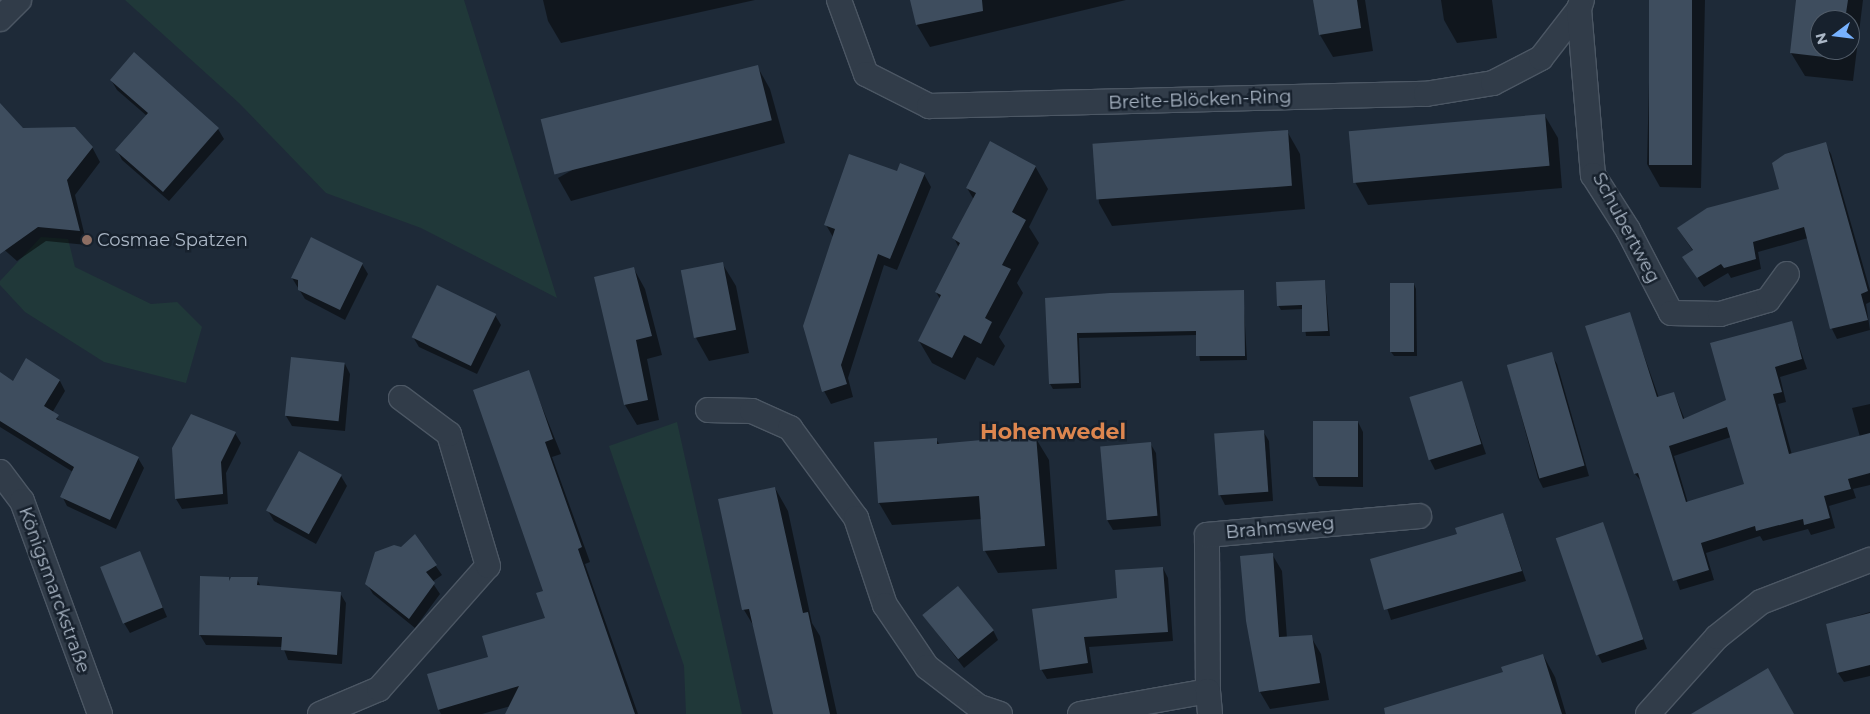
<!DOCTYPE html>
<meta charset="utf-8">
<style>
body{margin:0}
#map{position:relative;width:1870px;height:714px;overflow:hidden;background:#1e2a38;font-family:Montserrat,sans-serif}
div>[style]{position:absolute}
.green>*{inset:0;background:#203839}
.shadow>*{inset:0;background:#0007}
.building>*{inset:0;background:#3e4d5e;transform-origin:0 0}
.roads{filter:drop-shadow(1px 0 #4c5764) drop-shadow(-1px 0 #4c5764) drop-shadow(0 1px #4c5764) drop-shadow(0 -1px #4c5764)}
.street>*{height:24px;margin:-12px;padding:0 12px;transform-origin:12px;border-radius:12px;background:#313c49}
.dots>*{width:14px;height:14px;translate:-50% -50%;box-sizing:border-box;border:2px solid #17212d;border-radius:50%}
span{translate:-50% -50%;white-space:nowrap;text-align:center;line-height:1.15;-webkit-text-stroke:5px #17212d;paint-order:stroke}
.street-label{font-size:18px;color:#abb7c6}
.poi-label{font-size:18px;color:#abb7c6}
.left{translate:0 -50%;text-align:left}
.district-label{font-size:22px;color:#dd864f;font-weight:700}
.north{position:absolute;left:1810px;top:10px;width:50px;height:50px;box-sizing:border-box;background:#17212d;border:1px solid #525d6a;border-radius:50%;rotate:255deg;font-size:14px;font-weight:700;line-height:20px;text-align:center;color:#abb7c6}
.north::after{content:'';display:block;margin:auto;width:18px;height:22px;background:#77b2ff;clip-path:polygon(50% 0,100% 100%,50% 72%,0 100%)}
</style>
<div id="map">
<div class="green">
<i style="clip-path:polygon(125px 0,464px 0,557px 298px,421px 228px,326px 193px,239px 103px)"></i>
<i style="clip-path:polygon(41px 237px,68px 239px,75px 267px,151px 304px,177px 302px,202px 327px,186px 383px,104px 362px,25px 312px,0 285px,0 281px)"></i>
<i style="clip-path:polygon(677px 422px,742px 714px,686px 714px,684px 666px,609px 446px)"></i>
</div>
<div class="shadow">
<i style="clip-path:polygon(543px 0,755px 0,561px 43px,548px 21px)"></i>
<i style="clip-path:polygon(912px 0,1126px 0,930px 47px,917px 25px)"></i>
<i style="clip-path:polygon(1315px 0,1365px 0,1373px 51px,1333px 57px,1320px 35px)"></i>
<i style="clip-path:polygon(1441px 0,1492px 0,1497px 38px,1457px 43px,1444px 20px)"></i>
<i style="clip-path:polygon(1651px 0,1705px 0,1701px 188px,1660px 187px,1647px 164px)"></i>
<i style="clip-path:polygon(evenodd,1798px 0,1863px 0,1853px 81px,1805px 76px,1791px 53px,1798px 0,1820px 20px,1850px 20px,1850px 50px,1820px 50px,1820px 20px)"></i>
<i style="clip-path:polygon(134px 54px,218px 129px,224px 139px,169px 201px,122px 160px,117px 150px,147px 116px,117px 90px,111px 80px)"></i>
<i style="clip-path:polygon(757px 66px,770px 89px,785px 143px,571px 201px,558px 178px)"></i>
<i style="clip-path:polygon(0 105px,22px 129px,92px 147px,100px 162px,75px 195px,87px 245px,46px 241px,17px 261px,0 246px)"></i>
<i style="clip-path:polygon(1545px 116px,1558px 138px,1562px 188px,1368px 205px,1355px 182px)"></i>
<i style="clip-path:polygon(1287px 131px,1300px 154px,1305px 209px,1112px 226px,1099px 203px,1095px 148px)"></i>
<i style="clip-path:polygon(1825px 144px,1831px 154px,1870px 290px,1870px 302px,1866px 304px,1870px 330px,1837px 339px,1832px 329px,1808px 238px,1758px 252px,1761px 269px,1731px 278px,1728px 273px,1704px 287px,1684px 258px,1693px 251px,1678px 229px,1780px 189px)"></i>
<i style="clip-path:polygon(1035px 166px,1048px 189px,1029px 227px,1039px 243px,1017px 283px,1023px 293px,999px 337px,1005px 346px,994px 366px,977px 357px,965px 380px,932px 363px,919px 341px,940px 299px,936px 292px,959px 248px,954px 238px,974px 200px,967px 188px)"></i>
<i style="clip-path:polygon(924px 174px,931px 187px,897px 270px,884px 265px,848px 378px,853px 397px,831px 404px,824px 391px,833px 237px,826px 225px)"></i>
<i style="clip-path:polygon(722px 263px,736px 286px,749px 353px,709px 361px,696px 338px)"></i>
<i style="clip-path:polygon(362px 264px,368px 274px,345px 320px,305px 299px,292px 278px)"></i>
<i style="clip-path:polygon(634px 269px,645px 289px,662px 355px,647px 359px,659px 420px,637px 425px,625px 405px,596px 278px)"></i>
<i style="clip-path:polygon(1325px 281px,1330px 336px,1306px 336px,1303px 309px,1281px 310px,1278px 305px)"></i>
<i style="clip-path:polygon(1414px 284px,1416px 289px,1417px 356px,1394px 356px,1391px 352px)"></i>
<i style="clip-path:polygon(1243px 291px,1247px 360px,1200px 361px,1197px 335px,1079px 338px,1081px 388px,1053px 389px,1050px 384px,1046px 299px)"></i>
<i style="clip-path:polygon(evenodd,1629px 313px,1659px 398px,1674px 393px,1685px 420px,1727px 401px,1791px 323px,1807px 369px,1780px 377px,1786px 402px,1778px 404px,1792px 455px,1860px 437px,1852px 408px,1870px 404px,1870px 485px,1853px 489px,1856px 498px,1829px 506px,1835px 528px,1811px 535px,1808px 529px,1763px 541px,1760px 536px,1706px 553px,1714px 580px,1680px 590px,1643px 483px,1635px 474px,1586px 327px,1629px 313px,1731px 437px,1745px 485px,1688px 503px,1674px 456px,1731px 437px)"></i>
<i style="clip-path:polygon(495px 315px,501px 325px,477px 374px,419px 347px,413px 337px)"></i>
<i style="clip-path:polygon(1551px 354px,1557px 364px,1589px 476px,1543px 488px,1538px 478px,1508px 367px)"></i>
<i style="clip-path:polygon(27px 360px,60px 381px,65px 391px,52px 413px,62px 423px,138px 458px,144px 468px,116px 529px,67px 506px,62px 496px,73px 472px,0 427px,0 374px,13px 382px)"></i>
<i style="clip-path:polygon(345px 364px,350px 374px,345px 431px,292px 426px,286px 416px)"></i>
<i style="clip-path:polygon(528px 372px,561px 454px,552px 457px,590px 562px,585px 564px,638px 714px,506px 714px,511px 706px,482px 714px,441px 714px,439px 710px,429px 675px,490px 657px,547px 619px)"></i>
<i style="clip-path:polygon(1461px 382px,1486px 454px,1435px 470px,1430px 460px)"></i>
<i style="clip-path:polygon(1358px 422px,1363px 432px,1363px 487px,1319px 486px,1314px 476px)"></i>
<i style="clip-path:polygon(1263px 431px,1269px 441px,1273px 501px,1225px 505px,1220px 495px)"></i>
<i style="clip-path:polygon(235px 433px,241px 443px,226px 473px,228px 504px,182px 509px,176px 499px,173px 448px)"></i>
<i style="clip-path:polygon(1035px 437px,1049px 460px,1057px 569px,998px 573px,985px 551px,982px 519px,892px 525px,879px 503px,936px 439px,940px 445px)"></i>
<i style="clip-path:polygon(1150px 443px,1156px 453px,1161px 526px,1113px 530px,1107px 520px)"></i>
<i style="clip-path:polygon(341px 476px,347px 486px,316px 544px,274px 521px,268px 511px)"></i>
<i style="clip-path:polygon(775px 488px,788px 511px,812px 623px,820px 636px,837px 714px,774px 714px,756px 630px,744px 610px)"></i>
<i style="clip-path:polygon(1503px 514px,1526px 581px,1391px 620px,1371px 560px,1459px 535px)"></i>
<i style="clip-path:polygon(1602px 524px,1647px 649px,1602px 663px,1597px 653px)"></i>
<i style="clip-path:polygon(415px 536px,442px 575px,432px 582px,440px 594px,415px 628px,373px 594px,367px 584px)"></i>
<i style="clip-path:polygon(140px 553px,167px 617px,130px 633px,124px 623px)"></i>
<i style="clip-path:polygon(1272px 554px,1282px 571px,1287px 638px,1311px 637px,1321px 654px,1329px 700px,1270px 709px,1260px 692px,1247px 620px)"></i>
<i style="clip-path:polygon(1163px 568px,1168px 578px,1173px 641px,1089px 647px,1093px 673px,1047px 679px,1041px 669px,1118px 599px)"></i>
<i style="clip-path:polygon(202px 577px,228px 578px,230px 582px,257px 579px,261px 587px,340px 593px,346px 603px,342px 664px,288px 660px,283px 647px,206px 645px,200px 635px)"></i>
<i style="clip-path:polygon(1870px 612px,1870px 676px,1844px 682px,1838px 673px,1827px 625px)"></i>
<i style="clip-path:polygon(924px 616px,993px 630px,998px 640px,964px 668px)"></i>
<i style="clip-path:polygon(1543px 655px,1555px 677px,1566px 714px,1418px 714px)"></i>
</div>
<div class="building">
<i style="clip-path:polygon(910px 0,982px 0,983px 11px,916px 25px)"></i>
<i style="clip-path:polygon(1313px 0,1357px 0,1361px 28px,1319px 35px)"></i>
<i style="left:1649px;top:0;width:43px;height:165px"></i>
<i style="clip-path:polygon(1796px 0,1848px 0,1845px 20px,1820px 20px,1820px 50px,1842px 50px,1841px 59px,1790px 53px)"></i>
<i style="clip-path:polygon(134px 52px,219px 128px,163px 192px,115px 150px,148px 113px,110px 80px)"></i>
<i style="left:758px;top:65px;width:57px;height:224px;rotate:76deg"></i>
<i style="clip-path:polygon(0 103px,23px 128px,75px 127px,93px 147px,67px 180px,80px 231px,38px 227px,0 254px)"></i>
<i style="left:1545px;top:114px;width:52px;height:197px;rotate:85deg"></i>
<i style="left:1288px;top:130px;width:56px;height:196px;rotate:86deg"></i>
<i style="clip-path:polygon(990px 141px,1036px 166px,1012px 212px,1026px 220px,1002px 265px,1011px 269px,985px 318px,992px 322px,981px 344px,964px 335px,952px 358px,918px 341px,941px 295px,935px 292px,960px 243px,952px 238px,976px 193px,966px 188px)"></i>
<i style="clip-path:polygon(1826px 142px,1868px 291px,1861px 294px,1868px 320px,1830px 329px,1804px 227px,1753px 242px,1756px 259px,1724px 268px,1721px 264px,1697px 278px,1682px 257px,1693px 250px,1677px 228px,1707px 208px,1779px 189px,1772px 163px,1785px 154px)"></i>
<i style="clip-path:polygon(849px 154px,897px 171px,900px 163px,925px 173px,890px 259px,878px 254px,841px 365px,847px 384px,822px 392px,803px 326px,835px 229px,824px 225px)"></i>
<i style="clip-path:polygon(311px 237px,363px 263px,340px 310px,298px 290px,298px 280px,291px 278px)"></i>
<i style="left:723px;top:262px;width:69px;height:43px;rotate:79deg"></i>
<i style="clip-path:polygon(634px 267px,652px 336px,636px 340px,648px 400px,624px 405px,594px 277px)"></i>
<i style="clip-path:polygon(1325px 280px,1328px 331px,1302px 332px,1302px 305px,1277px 306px,1276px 282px)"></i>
<i style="left:1390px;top:283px;width:24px;height:69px"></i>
<i style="left:437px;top:285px;width:66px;height:58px;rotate:26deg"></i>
<i style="clip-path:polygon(1244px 290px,1245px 356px,1196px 356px,1196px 331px,1077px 333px,1079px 383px,1049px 384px,1045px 298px,1110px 293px)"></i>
<i style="clip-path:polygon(evenodd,1630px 312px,1657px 397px,1674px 392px,1683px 419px,1726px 400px,1710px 343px,1792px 321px,1802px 359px,1775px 367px,1782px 392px,1773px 394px,1789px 454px,1870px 433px,1870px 473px,1848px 479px,1851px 489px,1824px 496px,1830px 518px,1804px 525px,1803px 519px,1756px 531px,1755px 526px,1701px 543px,1709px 570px,1673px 581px,1638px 473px,1634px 474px,1585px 326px,1630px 312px,1727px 427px,1744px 484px,1686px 502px,1669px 446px,1727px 427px)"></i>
<i style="left:1552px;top:352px;width:118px;height:47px;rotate:74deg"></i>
<i style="left:291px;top:357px;width:54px;height:59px;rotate:6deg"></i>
<i style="clip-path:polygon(26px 358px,60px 380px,44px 406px,59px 415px,56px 419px,139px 457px,110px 520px,60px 497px,74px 467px,0 421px,0 372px,13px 381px)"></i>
<i style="clip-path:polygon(529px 370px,553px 439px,545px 442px,582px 547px,578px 549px,635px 714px,505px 714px,519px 686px,438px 710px,427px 674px,488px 657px,482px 636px,545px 618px,536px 593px,543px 591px,473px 390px)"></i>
<i style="left:1462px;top:381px;width:66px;height:55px;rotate:73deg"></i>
<i style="clip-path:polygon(191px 414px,236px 432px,221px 462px,223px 494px,175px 499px,172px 448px)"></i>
<i style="left:1313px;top:421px;width:45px;height:56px"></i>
<i style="left:1264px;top:430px;width:62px;height:50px;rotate:86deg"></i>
<i style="clip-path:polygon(1036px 435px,1045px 546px,983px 551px,979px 496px,878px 503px,874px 442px,937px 438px,937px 444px)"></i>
<i style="left:1151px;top:442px;width:74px;height:51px;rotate:85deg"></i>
<i style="left:299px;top:451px;width:49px;height:68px;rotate:29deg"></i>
<i style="clip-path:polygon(775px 487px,803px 613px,808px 612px,830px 714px,773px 714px,749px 609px,742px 610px,718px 499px)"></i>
<i style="clip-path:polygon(1503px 513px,1522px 571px,1384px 610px,1370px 559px,1457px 534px,1455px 528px)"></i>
<i style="left:1603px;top:522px;width:124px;height:50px;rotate:71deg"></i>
<i style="clip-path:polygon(415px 534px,437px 565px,426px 572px,435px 583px,409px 619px,365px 584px,375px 552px,394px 545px,401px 547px)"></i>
<i style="left:140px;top:551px;width:61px;height:43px;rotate:68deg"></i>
<i style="clip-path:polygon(1273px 553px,1279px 637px,1312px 635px,1320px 683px,1259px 692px,1246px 621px,1240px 556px)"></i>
<i style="clip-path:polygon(1163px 567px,1168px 632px,1084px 637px,1088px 663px,1040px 670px,1032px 609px,1117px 598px,1115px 570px)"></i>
<i style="clip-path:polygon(200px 576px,229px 577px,229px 581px,231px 577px,258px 577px,257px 585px,341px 592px,337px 655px,281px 650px,282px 637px,199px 635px)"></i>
<i style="left:958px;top:586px;width:57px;height:46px;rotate:51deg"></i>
<i style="clip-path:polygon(1870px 613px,1870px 665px,1837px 673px,1826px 624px)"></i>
<i style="clip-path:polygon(1543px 654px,1562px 714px,1385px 714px,1384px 708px,1503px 672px,1501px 667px)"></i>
<i style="clip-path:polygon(1768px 668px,1794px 714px,1691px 714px)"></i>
</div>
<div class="roads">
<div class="street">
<i style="left:839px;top:0;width:79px;rotate:70deg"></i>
<i style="left:866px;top:74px;width:71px;rotate:26.9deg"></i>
<i style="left:929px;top:106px;width:497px;rotate:-1.4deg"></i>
<i style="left:1426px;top:94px;width:68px;rotate:-9.3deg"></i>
<i style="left:1493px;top:83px;width:54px;rotate:-27.5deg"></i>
<i style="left:1541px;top:58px;width:62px;rotate:-52.2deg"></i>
<i style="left:1579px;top:9px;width:9px;rotate:-72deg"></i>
<i style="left:1579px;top:9px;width:167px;rotate:85.2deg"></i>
<i style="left:1593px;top:175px;width:65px;rotate:57.5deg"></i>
<i style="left:1628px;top:230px;width:93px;rotate:62.6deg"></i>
<i style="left:1671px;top:313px;width:49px;rotate:1.2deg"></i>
<i style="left:1720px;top:314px;width:50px;rotate:-16.3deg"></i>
<i style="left:1768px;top:300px;width:32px;rotate:-54deg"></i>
<i style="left:0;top:19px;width:27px;rotate:-45deg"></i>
<i style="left:708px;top:410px;width:44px;rotate:1.3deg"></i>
<i style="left:752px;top:411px;width:42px;rotate:24.1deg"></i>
<i style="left:790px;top:428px;width:112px;rotate:53.7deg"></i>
<i style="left:856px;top:518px;width:92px;rotate:71.6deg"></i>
<i style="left:885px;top:605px;width:75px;rotate:55.9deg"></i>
<i style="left:927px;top:667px;width:66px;rotate:37.6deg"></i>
<i style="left:979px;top:707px;width:22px;rotate:18deg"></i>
<i style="left:0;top:472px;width:36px;rotate:53deg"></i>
<i style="left:22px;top:501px;width:227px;rotate:69.9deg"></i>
<i style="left:1208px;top:691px;width:156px;rotate:-90.4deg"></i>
<i style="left:1207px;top:535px;width:213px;rotate:-5.1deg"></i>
<i style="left:320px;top:714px;width:64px;rotate:-23deg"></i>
<i style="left:379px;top:689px;width:164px;rotate:-48.5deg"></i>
<i style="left:488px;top:566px;width:138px;rotate:-106.5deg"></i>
<i style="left:449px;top:434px;width:60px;rotate:-143.1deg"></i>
<i style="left:1080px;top:714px;width:130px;rotate:-10.2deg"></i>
<i style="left:1208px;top:691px;width:23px;rotate:85deg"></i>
<i style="left:1648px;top:714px;width:103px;rotate:-48.1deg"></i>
<i style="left:1717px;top:637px;width:56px;rotate:-38.5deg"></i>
<i style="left:1761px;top:602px;width:117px;rotate:-21.1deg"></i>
</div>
</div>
<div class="dots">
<i style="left:87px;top:240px;background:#8d6e63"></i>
</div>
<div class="street-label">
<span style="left:1200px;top:100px;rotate:-2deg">Breite-Blöcken-Ring</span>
<span style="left:1626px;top:228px;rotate:62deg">Schubertweg</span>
<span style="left:1280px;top:528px;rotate:-5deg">Brahmsweg</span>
<span style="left:54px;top:590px;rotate:70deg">Königsmarckstraße</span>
</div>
<div class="poi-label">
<span class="left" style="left:97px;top:240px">Cosmae Spatzen</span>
</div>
<div class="district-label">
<span style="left:1053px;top:432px">Hohenwedel</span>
</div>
<div class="north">N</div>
</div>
